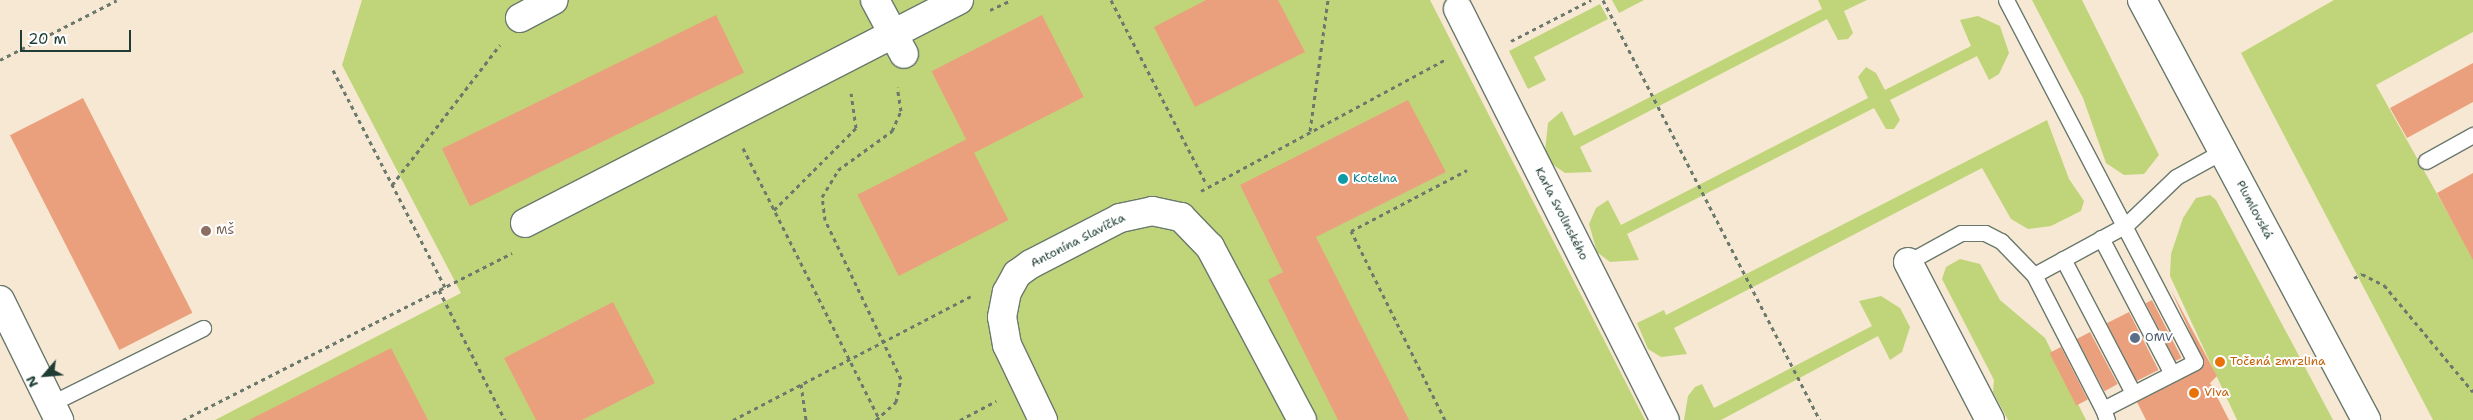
<!DOCTYPE html>
<meta charset="utf-8">
<style>
body{margin:0}
#map{position:relative;width:2473px;height:420px;overflow:hidden;background:#f6e8d3;font-family:"Shantell Sans",sans-serif}
div>[style]{position:absolute}
.green>*{inset:0;background:#c0d579}
.building>*{inset:0;background:#eba07d;transform-origin:0 0}
.path>*{height:3px;margin-top:-1.5px;transform-origin:0;background:repeating-linear-gradient(90deg,#6a796c 0 4px,transparent 0 8px)}
.roads{filter:drop-shadow(1px 0 #6a796c) drop-shadow(-1px 0 #6a796c) drop-shadow(0 1px #6a796c) drop-shadow(0 -1px #6a796c)}
.lane>*{height:15px;margin:-7.5px;padding:0 7.5px;transform-origin:7.5px;border-radius:7.5px;background:#fff}
.street>*{height:28px;margin:-14px;padding:0 14px;transform-origin:14px;border-radius:14px;background:#fff}
.secondary>*{height:28px;margin:-14px;padding:0 14px;transform-origin:14px;border-radius:14px;background:#fff}
.dots>*{width:14px;height:14px;translate:-50% -50%;box-sizing:border-box;border:2px solid #fff;border-radius:50%}
span{translate:-50% -50%;white-space:nowrap;text-align:center;line-height:1.15;-webkit-text-stroke:4px #fff;paint-order:stroke}
.culture-label{font-size:12px;color:#0d838f}
.left{translate:0 -50%;text-align:left}
.street-label{font-size:12px;color:#1f3d34}
.education-label{font-size:12px;color:#785e54}
.service-label{font-size:12px;color:#4e5e75}
.food-label{font-size:12px;color:#c56008}
.north{position:absolute;left:20px;top:350px;width:50px;height:50px;-webkit-text-stroke:4px #fff;paint-order:stroke;rotate:243deg;font-size:14px;font-weight:700;line-height:20px;text-align:center;color:#1f3d34}
.north::after{content:'';display:block;margin:auto;width:18px;height:22px;background:#1f3d34;clip-path:polygon(50% 0,100% 100%,50% 72%,0 100%)}
.scale{position:absolute;left:20px;top:30px;width:111px;height:22px;box-sizing:border-box;border:2px solid #1f3d34;border-top:0;padding-left:6px;font-size:15px;line-height:18px;white-space:nowrap;color:#1f3d34;-webkit-text-stroke:4px #fff;paint-order:stroke}
</style>
<div id="map">
<div class="green">
<i style="clip-path:polygon(362px 0,1430px 0,1645px 420px,215px 420px,461px 293px,342px 65px)"></i>
<i style="clip-path:polygon(1612px 0,1644px 0,1619px 13px)"></i>
<i style="clip-path:polygon(1818px 0,1867px 0,1844px 11px,1853px 33px,1848px 39px,1838px 40px,1827px 19px,1580px 147px,1592px 172px,1565px 173px,1552px 164px,1545px 151px,1548px 123px,1562px 111px,1574px 136px,1822px 9px)"></i>
<i style="clip-path:polygon(2032px 0,2082px 0,2159px 155px,2144px 174px,2124px 175px,2106px 163px,2083px 98px)"></i>
<i style="clip-path:polygon(2334px 0,2473px 0,2473px 32px,2376px 85px,2473px 258px,2473px 420px,2433px 420px,2241px 53px)"></i>
<i style="clip-path:polygon(1600px 4px,1608px 19px,1534px 57px,1546px 80px,1528px 89px,1509px 51px)"></i>
<i style="clip-path:polygon(1978px 16px,2000px 26px,2009px 53px,1999px 74px,1989px 80px,1977px 56px,1890px 100px,1900px 120px,1894px 129px,1886px 129px,1874px 108px,1627px 234px,1639px 260px,1610px 262px,1597px 252px,1589px 224px,1596px 208px,1608px 200px,1621px 225px,1868px 98px,1858px 77px,1866px 67px,1876px 73px,1885px 90px,1971px 46px,1960px 20px)"></i>
<i style="clip-path:polygon(2047px 120px,2069px 179px,2084px 201px,2081px 211px,2051px 226px,2028px 229px,2011px 219px,1982px 168px,1674px 328px,1687px 354px,1661px 357px,1648px 349px,1637px 323px,1664px 310px,1666px 315px)"></i>
<i style="clip-path:polygon(2210px 195px,2216px 200px,2333px 420px,2237px 420px,2170px 276px,2171px 254px,2183px 218px,2196px 198px)"></i>
<i style="clip-path:polygon(1960px 259px,1980px 264px,2000px 300px,2045px 338px,2086px 420px,2008px 420px,1993px 392px,1994px 380px,1942px 279px,1946px 267px)"></i>
<i style="clip-path:polygon(1881px 296px,1900px 308px,1910px 327px,1902px 352px,1890px 360px,1878px 336px,1721px 420px,1684px 420px,1688px 396px,1695px 387px,1702px 384px,1714px 408px,1872px 326px,1859px 301px)"></i>
</div>
<div class="building">
<i style="clip-path:polygon(1206px 0,1278px 0,1305px 52px,1195px 107px,1154px 27px)"></i>
<i style="left:716px;top:15px;width:64px;height:305px;rotate:64deg"></i>
<i style="left:1042px;top:15px;width:92px;height:124px;rotate:63deg"></i>
<i style="clip-path:polygon(2473px 63px,2473px 102px,2407px 138px,2390px 108px)"></i>
<i style="left:83px;top:98px;width:241px;height:82px;rotate:63deg"></i>
<i style="clip-path:polygon(1408px 100px,1446px 172px,1316px 237px,1409px 420px,1338px 420px,1268px 280px,1283px 272px,1240px 185px)"></i>
<i style="left:967px;top:139px;width:91px;height:123px;rotate:63deg"></i>
<i style="clip-path:polygon(2473px 173px,2473px 260px,2437px 193px)"></i>
<i style="clip-path:polygon(2171px 290px,2217px 376px,2210px 383px,2229px 420px,2146px 420px,2137px 402px,2199px 370px,2204px 363px)"></i>
<i style="left:2152px;top:300px;width:65px;height:7px;rotate:63deg"></i>
<i style="clip-path:polygon(613px 302px,655px 383px,582px 420px,536px 420px,504px 358px)"></i>
<i style="left:2129px;top:312px;width:65px;height:25px;rotate:63deg"></i>
<i style="left:2090px;top:332px;width:59px;height:15px;rotate:62deg"></i>
<i style="left:2061px;top:347px;width:59px;height:13px;rotate:63deg"></i>
<i style="clip-path:polygon(391px 348px,428px 420px,249px 420px)"></i>
</div>
<div class="path">
<i style="left:1111px;top:0;width:208px;rotate:62.6deg"></i>
<i style="left:1603px;top:0;width:473px;rotate:62.7deg"></i>
<i style="left:990px;top:10px;width:23px;rotate:-25deg"></i>
<i style="left:1511px;top:41px;width:90px;rotate:-27.1deg"></i>
<i style="left:0;top:60px;width:131px;rotate:-27.1deg"></i>
<i style="left:333px;top:70px;width:244px;rotate:62.7deg"></i>
<i style="left:1310px;top:131px;width:132px;rotate:-82.2deg"></i>
<i style="left:743px;top:148px;width:305px;rotate:63.3deg"></i>
<i style="left:392px;top:185px;width:177px;rotate:-52.4deg"></i>
<i style="left:1201px;top:191px;width:278px;rotate:-28.3deg"></i>
<i style="left:774px;top:210px;width:116px;rotate:-45deg"></i>
<i style="left:856px;top:128px;width:35px;rotate:-98deg"></i>
<i style="left:2354px;top:278px;width:9px;rotate:-27deg"></i>
<i style="left:2362px;top:274px;width:25px;rotate:27deg"></i>
<i style="left:2384px;top:285px;width:139px;rotate:50.2deg"></i>
<i style="left:439px;top:290px;width:146px;rotate:63.1deg"></i>
<i style="left:801px;top:384px;width:36px;rotate:82deg"></i>
<i style="left:183px;top:420px;width:369px;rotate:-26.9deg"></i>
<i style="left:733px;top:420px;width:268px;rotate:-27.5deg"></i>
<i style="left:876px;top:420px;width:27px;rotate:-42deg"></i>
<i style="left:896px;top:402px;width:24px;rotate:-78deg"></i>
<i style="left:901px;top:379px;width:176px;rotate:-115.5deg"></i>
<i style="left:825px;top:220px;width:23px;rotate:-97deg"></i>
<i style="left:822px;top:197px;width:31px;rotate:-59deg"></i>
<i style="left:838px;top:170px;width:67px;rotate:-35.8deg"></i>
<i style="left:892px;top:131px;width:22px;rotate:-66deg"></i>
<i style="left:901px;top:111px;width:24px;rotate:-99deg"></i>
<i style="left:960px;top:420px;width:41px;rotate:-27.8deg"></i>
<i style="left:1445px;top:420px;width:211px;rotate:-116.4deg"></i>
<i style="left:1351px;top:231px;width:131px;rotate:-27.7deg"></i>
</div>
<div class="roads">
<div class="lane">
<i style="left:2006px;top:0;width:408px;rotate:62.4deg"></i>
<i style="left:2195px;top:362px;width:103px;rotate:152.9deg"></i>
<i style="left:2103px;top:409px;width:12px;rotate:70deg"></i>
<i style="left:2426px;top:161px;width:54px;rotate:-29deg"></i>
<i style="left:2101px;top:238px;width:153px;rotate:62.4deg"></i>
<i style="left:2063px;top:259px;width:151px;rotate:62.4deg"></i>
<i style="left:1908px;top:262px;width:60px;rotate:-28.7deg"></i>
<i style="left:1961px;top:233px;width:24px"></i>
<i style="left:1985px;top:233px;width:18px;rotate:27deg"></i>
<i style="left:2001px;top:241px;width:47px;rotate:45.9deg"></i>
<i style="left:2034px;top:275px;width:151px;rotate:62.8deg"></i>
<i style="left:2034px;top:275px;width:105px;rotate:-28.5deg"></i>
<i style="left:2126px;top:225px;width:69px;rotate:-43.8deg"></i>
<i style="left:2176px;top:177px;width:54px;rotate:-29deg"></i>
<i style="left:50px;top:404px;width:171px;rotate:-26.4deg"></i>
</div>
<div class="street">
<i style="left:875px;top:0;width:61px;rotate:61.8deg"></i>
<i style="left:1458px;top:9px;width:460px;rotate:63.3deg"></i>
<i style="left:520px;top:18px;width:38px;rotate:-28deg"></i>
<i style="left:525px;top:223px;width:488px;rotate:-27.2deg"></i>
<i style="left:1908px;top:262px;width:178px;rotate:62.6deg"></i>
<i style="left:0;top:300px;width:134px;rotate:63.8deg"></i>
<i style="left:1043px;top:420px;width:83px;rotate:-115.6deg"></i>
<i style="left:1007px;top:345px;width:28px;rotate:-100deg"></i>
<i style="left:1002px;top:317px;width:25px;rotate:-79deg"></i>
<i style="left:1007px;top:292px;width:21px;rotate:-61deg"></i>
<i style="left:1017px;top:274px;width:17px;rotate:-36deg"></i>
<i style="left:1031px;top:264px;width:100px;rotate:-27.3deg"></i>
<i style="left:1120px;top:218px;width:33px;rotate:-12deg"></i>
<i style="left:1152px;top:211px;width:30px;rotate:12deg"></i>
<i style="left:1181px;top:217px;width:42px;rotate:46deg"></i>
<i style="left:1210px;top:247px;width:196px;rotate:62deg"></i>
</div>
<div class="secondary">
<i style="left:2142px;top:0;width:476px;rotate:61.9deg"></i>
</div>
</div>
<div class="dots">
<i style="left:1343px;top:179px;background:#0f9aa8"></i>
<i style="left:206px;top:231px;background:#8d6e63"></i>
<i style="left:2135px;top:338px;background:#5c6f8a"></i>
<i style="left:2220px;top:362px;background:#e8710a"></i>
<i style="left:2194px;top:393px;background:#e8710a"></i>
</div>
<div class="culture-label">
<span class="left" style="left:1353px;top:179px">Kotelna</span>
</div>
<div class="street-label">
<span style="left:2254px;top:210px;rotate:62deg">Plumlovská</span>
<span style="left:1561px;top:214px;rotate:63deg">Karla Svolinského</span>
<span style="left:1078px;top:241px;rotate:-27deg">Antonína Slavíčka</span>
</div>
<div class="education-label">
<span class="left" style="left:216px;top:231px">MŠ</span>
</div>
<div class="service-label">
<span class="left" style="left:2145px;top:338px">OMV</span>
</div>
<div class="food-label">
<span class="left" style="left:2230px;top:362px">Točená zmrzlina</span>
<span class="left" style="left:2204px;top:393px">Viva</span>
</div>
<div class="north">N</div>
<div class="scale">20 m</div>
</div>
